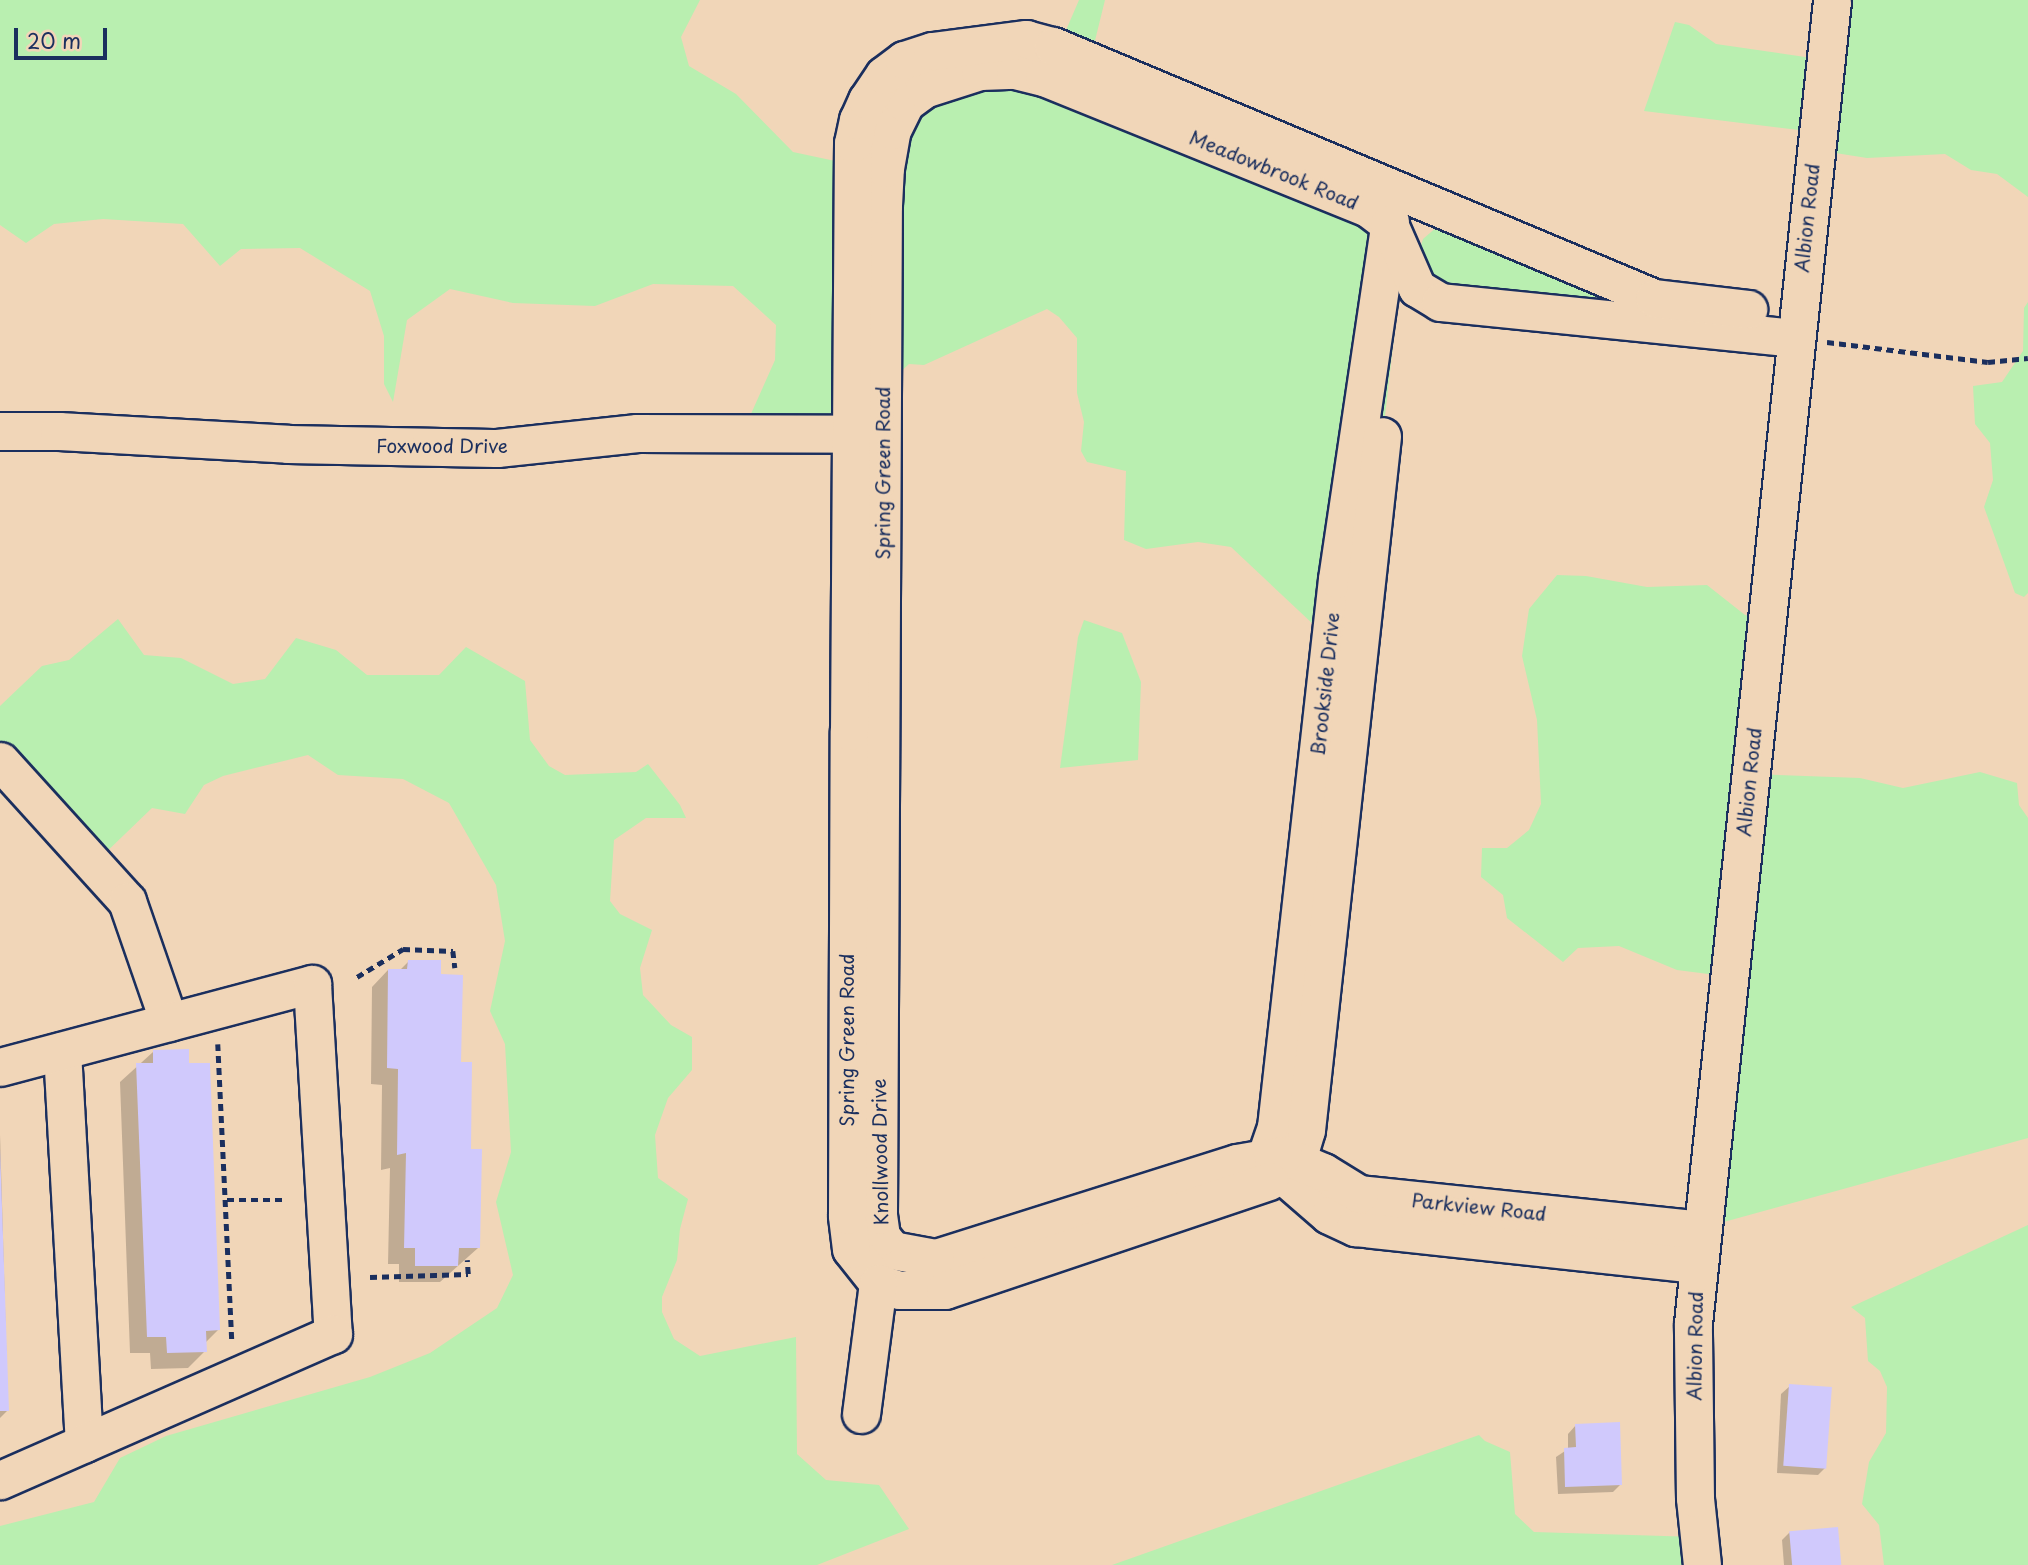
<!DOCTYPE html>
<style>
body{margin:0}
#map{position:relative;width:2028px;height:1565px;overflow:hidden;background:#f1d6b8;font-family:"Playpen Sans",sans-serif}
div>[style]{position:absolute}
.green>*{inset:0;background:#b9efb0}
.shadow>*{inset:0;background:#0003}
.building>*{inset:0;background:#d0c9fc;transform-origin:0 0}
.path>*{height:4.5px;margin-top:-2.25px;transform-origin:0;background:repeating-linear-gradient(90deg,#1b2f5e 0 7px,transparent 0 12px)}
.roads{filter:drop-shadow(2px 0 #1b2f5e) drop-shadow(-2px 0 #1b2f5e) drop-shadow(0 2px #1b2f5e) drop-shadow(0 -2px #1b2f5e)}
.minor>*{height:37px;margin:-18.5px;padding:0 18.5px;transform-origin:18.5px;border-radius:18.5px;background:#f1d6b8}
span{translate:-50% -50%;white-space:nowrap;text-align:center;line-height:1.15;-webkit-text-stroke:6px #f1d6b8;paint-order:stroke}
.street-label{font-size:19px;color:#1b2f5e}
.scale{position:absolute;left:14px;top:28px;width:93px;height:32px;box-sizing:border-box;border:4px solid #1b2f5e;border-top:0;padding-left:9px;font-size:21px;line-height:24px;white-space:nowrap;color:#1b2f5e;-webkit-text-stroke:5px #f1d6b8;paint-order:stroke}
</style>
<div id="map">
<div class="green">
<i style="clip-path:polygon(0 0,700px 0,681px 37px,689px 66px,736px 94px,793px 152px,868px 168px,870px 127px,1054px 58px,1079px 0,1105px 0,1088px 69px,1410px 198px,1339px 817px,1330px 640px,1231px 547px,1198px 542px,1146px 549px,1124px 540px,1126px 471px,1087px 462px,1081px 451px,1084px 422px,1077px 393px,1077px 338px,1059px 317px,1047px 309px,924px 365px,909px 364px,885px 386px,876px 440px,742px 434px,775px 360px,776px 325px,733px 286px,653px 284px,595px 306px,513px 303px,450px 289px,407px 320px,393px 402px,384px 384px,384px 336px,370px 291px,300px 248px,241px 249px,220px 266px,183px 224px,103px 219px,54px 224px,26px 243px,0 225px)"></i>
<i style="clip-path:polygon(1825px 0,2028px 0,2028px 197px,1997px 174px,1971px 170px,1945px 154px,1867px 158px,1810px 149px,1807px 131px,1644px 111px,1675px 22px,1689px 25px,1716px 44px,1812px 58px)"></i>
<i style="clip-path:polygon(1438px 226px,1709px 306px,1440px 302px,1416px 262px,1423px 239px)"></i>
<i style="clip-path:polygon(2028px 302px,2028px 593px,2024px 597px,2015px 593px,1984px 507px,1993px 480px,1990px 443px,1975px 424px,1973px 386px,2002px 382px,2023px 351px,2024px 308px)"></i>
<i style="clip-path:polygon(1557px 575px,1586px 576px,1647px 587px,1707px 585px,1745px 615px,1758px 618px,1750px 774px,1860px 778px,1903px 788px,1980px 772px,2017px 783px,2019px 805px,2028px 818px,2028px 1138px,1702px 1228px,1724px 976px,1677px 970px,1619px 946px,1578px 948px,1563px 962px,1507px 918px,1503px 895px,1481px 877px,1482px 848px,1507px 848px,1529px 830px,1541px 804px,1537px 720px,1522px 656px,1529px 609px)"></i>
<i style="clip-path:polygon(118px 619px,144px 655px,181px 658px,233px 684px,265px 679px,296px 638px,336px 650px,367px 675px,439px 675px,466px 647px,525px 681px,530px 740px,549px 766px,565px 775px,636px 772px,648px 764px,680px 805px,686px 818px,646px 818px,614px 840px,610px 901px,620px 914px,652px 930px,640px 968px,643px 995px,671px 1025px,692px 1037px,692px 1070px,668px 1098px,655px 1135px,658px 1178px,688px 1199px,680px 1229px,677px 1260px,662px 1297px,662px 1312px,674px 1339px,700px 1356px,796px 1337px,797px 1454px,826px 1480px,879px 1485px,909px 1529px,817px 1565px,0 1565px,0 1526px,94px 1502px,120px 1458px,166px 1436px,370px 1377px,430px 1353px,497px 1308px,513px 1275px,496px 1202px,511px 1152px,505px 1044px,490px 1011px,505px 941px,496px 885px,449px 803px,403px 779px,338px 775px,308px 755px,223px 776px,204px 785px,185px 814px,152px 808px,98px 860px,0 762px,0 706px,42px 666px,69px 660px)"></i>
<i style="clip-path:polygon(1084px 620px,1122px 633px,1141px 682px,1138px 760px,1060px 768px,1078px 637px)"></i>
<i style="clip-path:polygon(2028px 1225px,2028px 1565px,1884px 1565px,1879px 1525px,1862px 1504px,1869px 1462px,1886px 1433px,1887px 1387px,1880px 1371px,1868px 1361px,1865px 1318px,1851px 1307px)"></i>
<i style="clip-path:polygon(1479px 1435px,1485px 1441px,1510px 1452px,1515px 1514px,1534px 1532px,1697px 1537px,1701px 1565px,1112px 1565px)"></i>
</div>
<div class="shadow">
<i style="clip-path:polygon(409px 961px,440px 976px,460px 1064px,469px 1151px,478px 1248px,440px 1282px,399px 1282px,399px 1264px,388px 1264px,390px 1168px,381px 1170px,382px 1085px,371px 1084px,372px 987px,388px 970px,399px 971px)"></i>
<i style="clip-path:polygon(153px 1052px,218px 1330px,205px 1343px,205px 1351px,188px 1368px,151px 1369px,150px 1353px,130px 1353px,120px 1082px)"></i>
<i style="clip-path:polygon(0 1134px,8px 1410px,0 1418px)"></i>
<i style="clip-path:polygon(1790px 1386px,1826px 1467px,1818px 1475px,1777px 1473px,1781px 1394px)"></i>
<i style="clip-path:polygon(1576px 1425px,1621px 1484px,1613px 1492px,1558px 1494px,1556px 1457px,1568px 1449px,1568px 1434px)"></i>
<i style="clip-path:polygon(1790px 1532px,1839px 1565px,1784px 1565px,1782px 1540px)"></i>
</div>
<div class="building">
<i style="clip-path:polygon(408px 960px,441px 960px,441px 974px,463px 975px,461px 1062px,472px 1062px,471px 1149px,482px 1149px,480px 1248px,459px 1248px,458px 1266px,415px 1266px,415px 1248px,404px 1248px,406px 1153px,397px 1155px,398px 1069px,387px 1068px,388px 969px,407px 969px)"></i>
<i style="clip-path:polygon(189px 1049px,189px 1063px,210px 1063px,220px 1330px,206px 1331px,207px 1352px,167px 1353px,166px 1337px,147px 1337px,136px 1063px,153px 1063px,153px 1050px)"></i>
<i style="clip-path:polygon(0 1149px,9px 1411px,0 1411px)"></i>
<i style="left:1789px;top:1384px;width:43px;height:82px;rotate:4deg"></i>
<i style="clip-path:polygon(1620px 1422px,1622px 1485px,1565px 1487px,1564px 1448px,1576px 1447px,1575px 1424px)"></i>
<i style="left:1838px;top:1527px;width:38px;height:49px;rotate:85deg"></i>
</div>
<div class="path">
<i style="left:1827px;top:342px;width:162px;rotate:7.1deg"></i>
<i style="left:1988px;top:362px;width:40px;rotate:-5.7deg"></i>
<i style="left:357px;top:977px;width:54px;rotate:-31.3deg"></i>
<i style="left:403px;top:949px;width:50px;rotate:2.3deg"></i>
<i style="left:453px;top:951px;width:17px;rotate:83deg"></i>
<i style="left:218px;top:1044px;width:298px;rotate:87.3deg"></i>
<i style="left:227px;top:1200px;width:55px"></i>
<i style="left:370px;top:1277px;width:98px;rotate:-1.8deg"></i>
<i style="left:468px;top:1274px;width:14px;rotate:-94deg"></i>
</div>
<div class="roads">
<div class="minor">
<i style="left:0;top:431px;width:59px"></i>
<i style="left:59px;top:431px;width:229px;rotate:3.2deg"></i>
<i style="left:288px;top:444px;width:209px;rotate:1.1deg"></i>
<i style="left:497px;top:448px;width:141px;rotate:-6.1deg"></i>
<i style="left:637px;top:433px;width:239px;rotate:0.2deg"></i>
<i style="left:0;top:761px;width:189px;rotate:47.8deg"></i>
<i style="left:127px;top:901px;width:128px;rotate:70.9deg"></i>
<i style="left:62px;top:1051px;width:393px;rotate:86.8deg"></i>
<i style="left:0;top:1067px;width:323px;rotate:-14.9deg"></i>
<i style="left:312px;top:984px;width:351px;rotate:86.6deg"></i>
<i style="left:333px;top:1334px;width:364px;rotate:156.3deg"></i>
<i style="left:1264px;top:1179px;width:23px;rotate:-85deg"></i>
<i style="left:1266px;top:1156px;width:31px;rotate:-71deg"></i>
<i style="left:1276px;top:1127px;width:551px;rotate:-83.65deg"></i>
<i style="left:1337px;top:579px;width:362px;rotate:-81.6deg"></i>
<i style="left:1291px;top:1180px;width:52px;rotate:-73.3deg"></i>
<i style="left:1306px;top:1130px;width:698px;rotate:-83.75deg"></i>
<i style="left:1291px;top:1182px;width:50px;rotate:41deg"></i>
<i style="left:1329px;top:1215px;width:29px;rotate:25deg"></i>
<i style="left:1355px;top:1227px;width:344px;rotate:6.2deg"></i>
<i style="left:1702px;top:1230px;width:345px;rotate:-174deg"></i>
<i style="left:1359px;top:1194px;width:42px;rotate:-148.6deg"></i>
<i style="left:1323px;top:1172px;width:43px;rotate:-157deg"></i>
<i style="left:1283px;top:1155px;width:47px;rotate:170.1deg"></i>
<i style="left:1237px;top:1163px;width:317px;rotate:162.5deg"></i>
<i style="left:935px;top:1258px;width:44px;rotate:-169.5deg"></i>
<i style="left:892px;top:1250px;width:18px;rotate:-128deg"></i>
<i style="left:881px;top:1236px;width:21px;rotate:-98deg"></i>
<i style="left:878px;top:1215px;width:1010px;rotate:-89.72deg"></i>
<i style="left:883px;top:205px;width:37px;rotate:-87deg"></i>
<i style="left:885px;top:168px;width:39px;rotate:-80deg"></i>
<i style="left:892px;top:130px;width:30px;rotate:-64deg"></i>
<i style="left:905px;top:103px;width:24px;rotate:-36deg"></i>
<i style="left:924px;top:89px;width:59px;rotate:-17.8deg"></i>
<i style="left:980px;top:71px;width:35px;rotate:-2deg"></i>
<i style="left:1015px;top:70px;width:30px;rotate:14deg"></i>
<i style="left:1044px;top:77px;width:349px;rotate:22deg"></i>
<i style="left:1368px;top:208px;width:26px;rotate:37deg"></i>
<i style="left:1389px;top:224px;width:70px;rotate:66.4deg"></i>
<i style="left:1417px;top:288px;width:27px;rotate:31deg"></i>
<i style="left:1440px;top:302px;width:357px;rotate:5.8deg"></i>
<i style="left:878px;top:1283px;width:43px;rotate:-128.5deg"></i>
<i style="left:851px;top:1249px;width:34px;rotate:-97deg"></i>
<i style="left:847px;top:1215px;width:484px;rotate:-89.8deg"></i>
<i style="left:849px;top:731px;width:588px;rotate:-89.61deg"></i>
<i style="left:853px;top:143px;width:24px;rotate:-78deg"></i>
<i style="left:858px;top:120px;width:22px;rotate:-66deg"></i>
<i style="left:867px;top:100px;width:30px;rotate:-56deg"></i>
<i style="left:884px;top:75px;width:25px;rotate:-37deg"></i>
<i style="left:904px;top:60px;width:29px;rotate:-18deg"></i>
<i style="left:932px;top:51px;width:95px;rotate:-7.3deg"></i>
<i style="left:1026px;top:39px;width:28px;rotate:15deg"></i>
<i style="left:1053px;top:46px;width:652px;rotate:22.75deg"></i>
<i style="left:1654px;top:298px;width:95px;rotate:6.7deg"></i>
<i style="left:878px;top:1283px;width:22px;rotate:18deg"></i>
<i style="left:899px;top:1290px;width:46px"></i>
<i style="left:945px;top:1290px;width:342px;rotate:-18.6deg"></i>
<i style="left:861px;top:1414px;width:132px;rotate:-82.6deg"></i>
<i style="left:1702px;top:1565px;width:67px;rotate:-96deg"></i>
<i style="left:1695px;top:1498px;width:175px;rotate:-90.7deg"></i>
<i style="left:1693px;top:1323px;width:1330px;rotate:-84deg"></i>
</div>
</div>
<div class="street-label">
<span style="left:1274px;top:170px;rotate:22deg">Meadowbrook Road</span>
<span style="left:1807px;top:218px;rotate:-84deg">Albion Road</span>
<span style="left:442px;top:446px">Foxwood Drive</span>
<span style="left:883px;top:473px;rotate:-90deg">Spring Green Road</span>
<span style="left:1325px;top:684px;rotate:-84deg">Brookside Drive</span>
<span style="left:1749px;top:782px;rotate:-84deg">Albion Road</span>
<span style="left:847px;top:1040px;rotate:-90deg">Spring Green Road</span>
<span style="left:880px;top:1152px;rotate:-91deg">Knollwood Drive</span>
<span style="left:1479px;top:1207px;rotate:6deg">Parkview Road</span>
<span style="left:1695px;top:1346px;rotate:-89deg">Albion Road</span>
</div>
<div class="scale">20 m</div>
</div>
